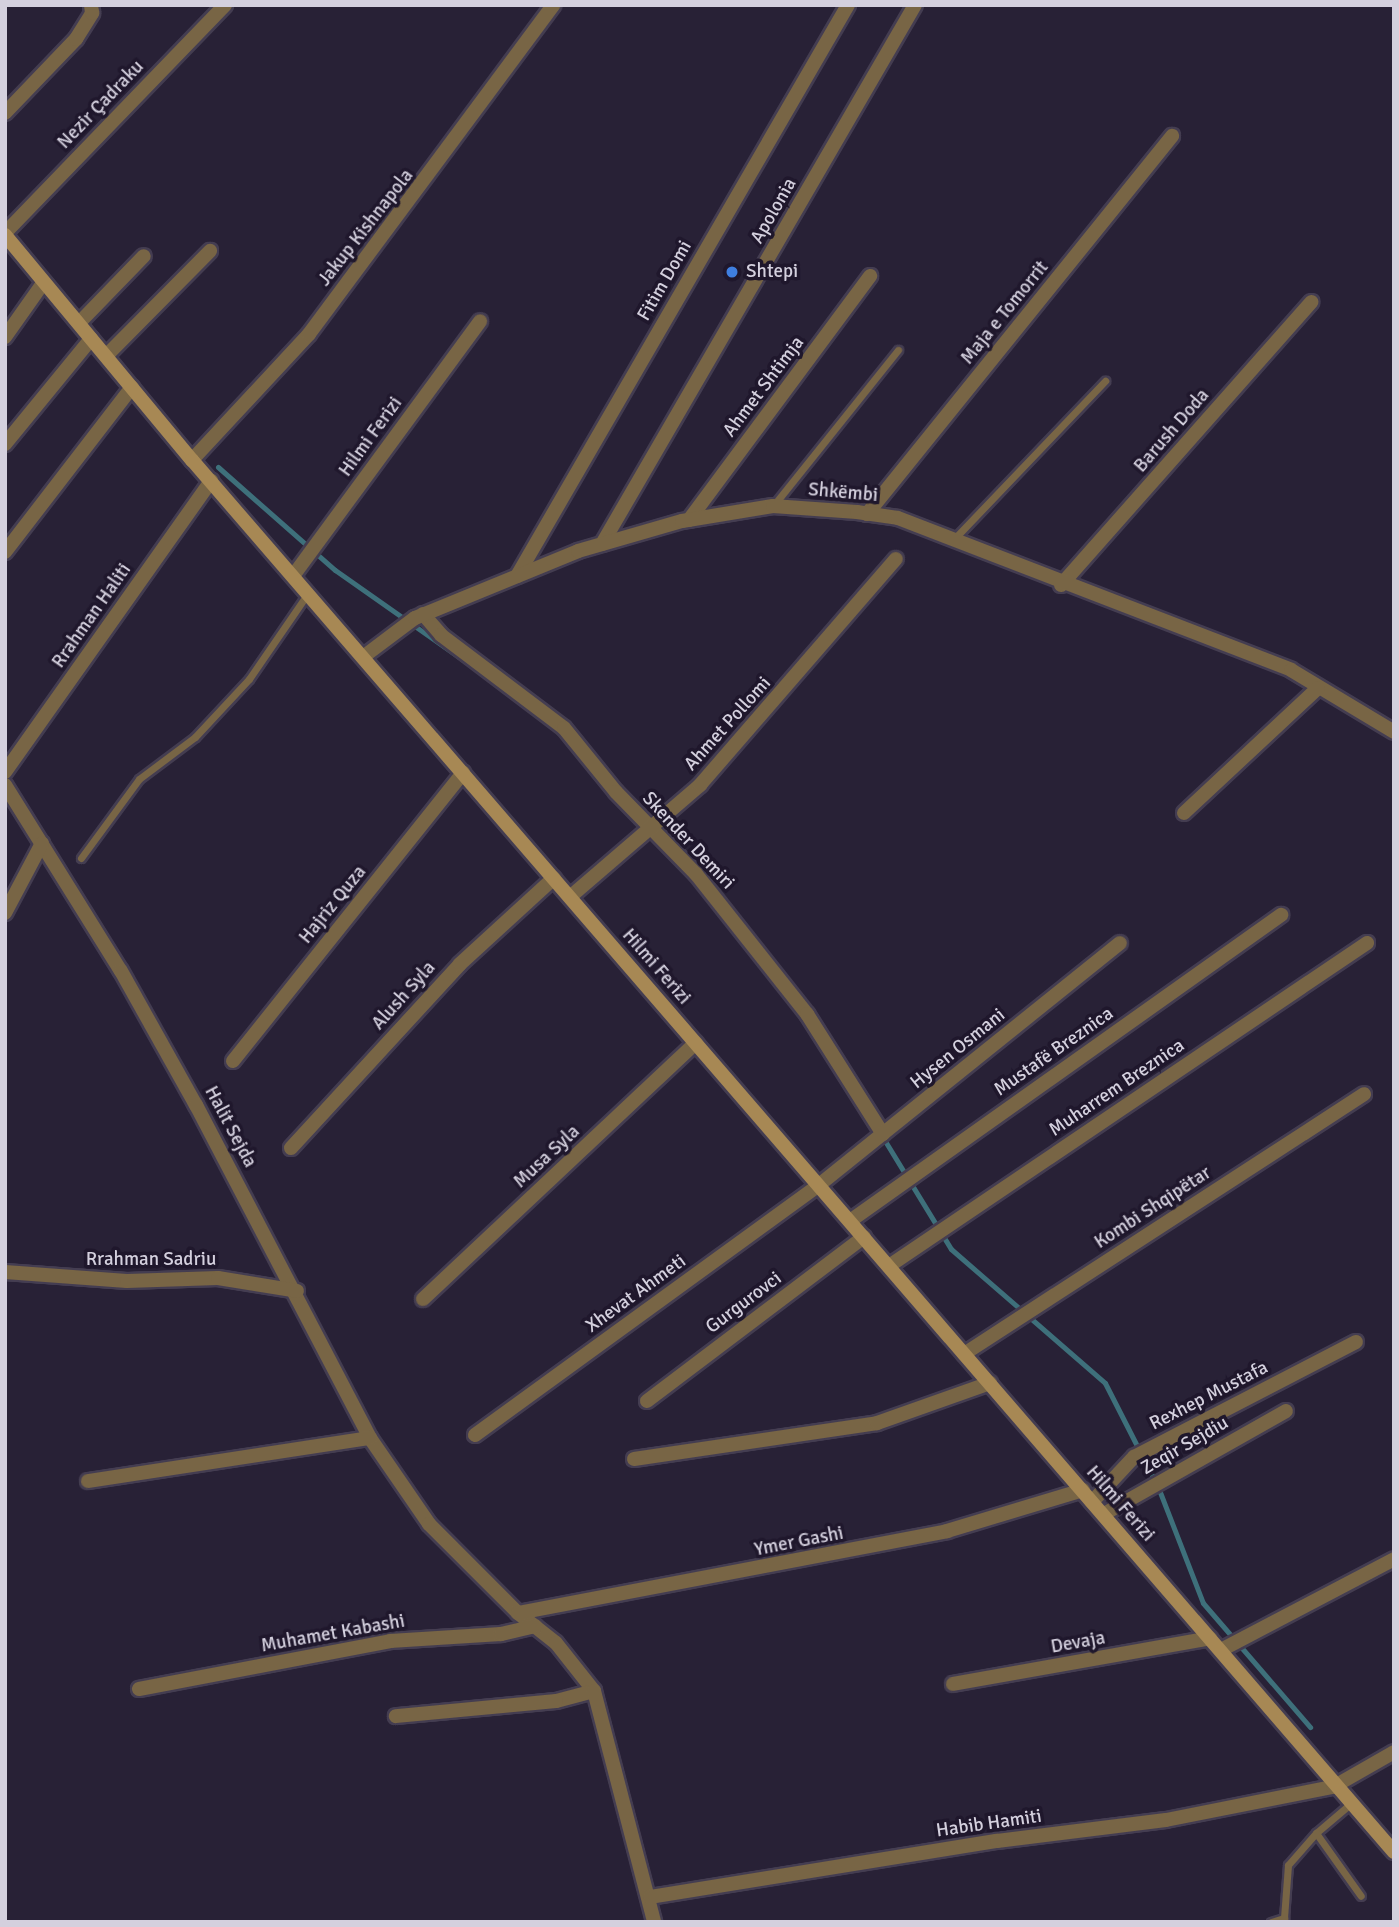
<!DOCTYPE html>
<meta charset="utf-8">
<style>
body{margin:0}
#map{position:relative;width:1399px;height:1927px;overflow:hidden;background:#282136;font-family:Signika,sans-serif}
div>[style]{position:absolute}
.stream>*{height:5px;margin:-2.5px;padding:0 2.5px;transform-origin:2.5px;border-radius:2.5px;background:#3e707b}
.roads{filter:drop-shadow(2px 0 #443d51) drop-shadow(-2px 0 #443d51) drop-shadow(0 2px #443d51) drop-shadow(0 -2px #443d51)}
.lane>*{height:7px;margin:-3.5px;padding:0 3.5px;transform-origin:3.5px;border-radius:3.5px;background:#786545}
.street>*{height:14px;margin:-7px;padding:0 7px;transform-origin:7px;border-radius:7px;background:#786545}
.secondary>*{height:14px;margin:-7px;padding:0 7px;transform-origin:7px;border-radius:7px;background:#a78854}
.dots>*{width:19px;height:19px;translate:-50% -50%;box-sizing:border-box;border:4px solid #1f172c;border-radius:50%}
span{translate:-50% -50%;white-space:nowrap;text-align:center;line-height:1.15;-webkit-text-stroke:7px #1f172c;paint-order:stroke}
.street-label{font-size:19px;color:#d4d0de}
.poi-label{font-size:19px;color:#d4d0de}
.left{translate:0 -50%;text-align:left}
.frame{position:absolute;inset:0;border:7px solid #d4d0de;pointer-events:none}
</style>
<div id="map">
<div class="stream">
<i style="left:218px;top:467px;width:156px;rotate:41.4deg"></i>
<i style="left:335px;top:570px;width:160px;rotate:35.1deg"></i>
<i style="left:882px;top:1136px;width:132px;rotate:58.6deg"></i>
<i style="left:951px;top:1249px;width:204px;rotate:41deg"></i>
<i style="left:1105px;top:1383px;width:117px;rotate:63deg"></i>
<i style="left:1158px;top:1487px;width:124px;rotate:68.8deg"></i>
<i style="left:1203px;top:1603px;width:164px;rotate:49.2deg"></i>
</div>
<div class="roads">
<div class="lane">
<i style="left:773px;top:506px;width:200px;rotate:-51.3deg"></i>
<i style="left:954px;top:539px;width:219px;rotate:-46.3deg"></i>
<i style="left:81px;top:858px;width:98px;rotate:-53.7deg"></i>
<i style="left:139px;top:779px;width:70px;rotate:-36.9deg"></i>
<i style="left:195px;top:737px;width:79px;rotate:-47deg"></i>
<i style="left:249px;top:679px;width:104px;rotate:-55.5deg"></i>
<i style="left:1349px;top:1805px;width:43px;rotate:139.7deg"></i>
<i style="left:1316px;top:1833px;width:77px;rotate:54.5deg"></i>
<i style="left:1271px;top:1922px;width:14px;rotate:-17deg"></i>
<i style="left:1284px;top:1918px;width:53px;rotate:-85.7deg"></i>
<i style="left:1288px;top:1865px;width:43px;rotate:-48.8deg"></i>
</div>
<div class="street">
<i style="left:5px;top:113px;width:103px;rotate:-46.2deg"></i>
<i style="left:76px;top:39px;width:31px;rotate:-58deg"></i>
<i style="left:92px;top:13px;width:8px;rotate:-97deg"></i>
<i style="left:5px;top:233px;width:317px;rotate:-46deg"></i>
<i style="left:79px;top:323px;width:93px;rotate:-45.9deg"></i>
<i style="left:5px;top:337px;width:67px;rotate:-54.7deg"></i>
<i style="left:106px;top:356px;width:148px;rotate:-45.3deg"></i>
<i style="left:5px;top:444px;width:136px;rotate:-50.7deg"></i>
<i style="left:192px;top:460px;width:172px;rotate:-47.1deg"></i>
<i style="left:309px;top:334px;width:410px;rotate:-53.4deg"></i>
<i style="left:867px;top:514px;width:486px;rotate:-51.1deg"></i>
<i style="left:689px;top:520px;width:304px;rotate:-53.4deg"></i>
<i style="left:602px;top:544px;width:623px;rotate:-59.86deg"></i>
<i style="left:5px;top:552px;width:208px;rotate:-52.4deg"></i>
<i style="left:293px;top:576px;width:316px;rotate:-53.7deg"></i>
<i style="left:517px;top:576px;width:660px;rotate:-59.9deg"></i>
<i style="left:1061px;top:585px;width:378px;rotate:-48.5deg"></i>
<i style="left:423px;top:614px;width:28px;rotate:49deg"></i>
<i style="left:441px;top:635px;width:154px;rotate:37.1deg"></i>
<i style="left:564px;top:728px;width:82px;rotate:50.9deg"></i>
<i style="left:616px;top:792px;width:115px;rotate:45.7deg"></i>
<i style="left:696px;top:874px;width:179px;rotate:51.6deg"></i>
<i style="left:807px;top:1014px;width:142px;rotate:57.7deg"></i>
<i style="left:363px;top:657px;width:65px;rotate:-36.9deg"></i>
<i style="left:415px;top:618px;width:176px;rotate:-22.3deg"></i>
<i style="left:578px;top:551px;width:108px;rotate:-16.1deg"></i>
<i style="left:682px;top:521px;width:92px;rotate:-9.4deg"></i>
<i style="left:773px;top:506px;width:84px;rotate:4.1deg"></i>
<i style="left:857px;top:512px;width:41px;rotate:8.3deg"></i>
<i style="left:898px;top:518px;width:421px;rotate:21.1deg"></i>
<i style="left:1291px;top:670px;width:120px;rotate:31deg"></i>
<i style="left:5px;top:772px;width:357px;rotate:-54.7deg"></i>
<i style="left:5px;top:785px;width:219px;rotate:58.1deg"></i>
<i style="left:121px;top:971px;width:154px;rotate:60.8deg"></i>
<i style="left:196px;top:1105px;width:376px;rotate:62.4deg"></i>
<i style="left:370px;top:1438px;width:104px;rotate:55.5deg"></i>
<i style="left:429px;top:1524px;width:126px;rotate:45deg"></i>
<i style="left:518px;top:1613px;width:48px;rotate:38.3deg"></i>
<i style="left:556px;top:1643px;width:61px;rotate:51.6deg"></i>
<i style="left:594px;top:1691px;width:39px;rotate:165deg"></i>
<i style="left:556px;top:1701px;width:161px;rotate:174.6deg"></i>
<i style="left:1184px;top:813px;width:183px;rotate:-43deg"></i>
<i style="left:570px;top:897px;width:172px;rotate:-40.7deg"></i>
<i style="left:700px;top:785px;width:299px;rotate:-49.1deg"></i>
<i style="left:5px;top:913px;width:79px;rotate:-62.1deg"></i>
<i style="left:233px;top:1061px;width:369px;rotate:-51.4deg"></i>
<i style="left:291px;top:1148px;width:250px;rotate:-47.4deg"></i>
<i style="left:460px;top:964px;width:127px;rotate:-42.5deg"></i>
<i style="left:850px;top:1221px;width:529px;rotate:-35.37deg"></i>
<i style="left:889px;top:1266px;width:577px;rotate:-34.05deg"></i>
<i style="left:5px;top:1272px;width:122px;rotate:4.2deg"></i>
<i style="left:127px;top:1281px;width:91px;rotate:-1.9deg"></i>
<i style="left:218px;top:1278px;width:80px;rotate:9.3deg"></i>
<i style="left:423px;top:1299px;width:374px;rotate:-43.2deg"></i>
<i style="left:964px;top:1354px;width:477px;rotate:-33deg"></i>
<i style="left:647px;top:1401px;width:272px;rotate:-37.1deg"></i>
<i style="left:475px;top:1435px;width:425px;rotate:-36deg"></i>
<i style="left:819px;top:1185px;width:386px;rotate:-38.8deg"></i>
<i style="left:634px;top:1459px;width:246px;rotate:-8.4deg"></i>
<i style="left:877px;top:1423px;width:120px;rotate:-19.5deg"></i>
<i style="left:88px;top:1481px;width:285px;rotate:-8.7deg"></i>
<i style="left:1092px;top:1502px;width:62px;rotate:-47deg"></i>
<i style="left:1134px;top:1457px;width:250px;rotate:-27.4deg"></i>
<i style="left:1104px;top:1514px;width:209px;rotate:-29.5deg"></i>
<i style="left:518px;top:1613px;width:437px;rotate:-10.8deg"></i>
<i style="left:947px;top:1531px;width:142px;rotate:-16.8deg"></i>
<i style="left:1221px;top:1650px;width:195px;rotate:-27.7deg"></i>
<i style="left:953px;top:1684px;width:261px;rotate:-10.1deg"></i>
<i style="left:139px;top:1689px;width:256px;rotate:-10.8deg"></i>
<i style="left:390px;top:1641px;width:111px;rotate:-3.6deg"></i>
<i style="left:501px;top:1634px;width:35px;rotate:-13deg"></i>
<i style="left:594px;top:1691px;width:239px;rotate:75.4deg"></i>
<i style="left:650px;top:1897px;width:351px;rotate:-9.2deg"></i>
<i style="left:997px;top:1841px;width:170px;rotate:-7.1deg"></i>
<i style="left:1166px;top:1820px;width:170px;rotate:-11.2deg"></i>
<i style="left:1333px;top:1787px;width:70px;rotate:-29.8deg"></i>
</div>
<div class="secondary">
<i style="left:5px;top:235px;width:293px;rotate:50.3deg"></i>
<i style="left:192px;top:460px;width:1839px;rotate:49.19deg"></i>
</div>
</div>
<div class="dots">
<i style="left:732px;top:272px;background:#3f7fe0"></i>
</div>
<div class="street-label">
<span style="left:101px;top:105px;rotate:-46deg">Nezir Çadraku</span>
<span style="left:774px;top:211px;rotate:-60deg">Apolonia</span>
<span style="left:366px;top:228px;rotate:-52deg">Jakup Kishnapola</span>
<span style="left:665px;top:281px;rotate:-60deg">Fitim Domi</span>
<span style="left:1005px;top:313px;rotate:-51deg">Maja e Tomorrit</span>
<span style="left:764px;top:387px;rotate:-53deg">Ahmet Shtimja</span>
<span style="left:1172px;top:431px;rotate:-49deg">Barush Doda</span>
<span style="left:371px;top:437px;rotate:-54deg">Hilmi Ferizi</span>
<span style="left:843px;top:493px;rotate:5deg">Shkëmbi</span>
<span style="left:92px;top:616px;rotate:-55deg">Rrahman Haliti</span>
<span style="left:728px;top:724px;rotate:-48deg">Ahmet Pollomi</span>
<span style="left:688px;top:841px;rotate:47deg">Skender Demiri</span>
<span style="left:333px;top:905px;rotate:-51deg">Hajriz Quza</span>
<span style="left:656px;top:967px;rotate:49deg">Hilmi Ferizi</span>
<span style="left:404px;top:996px;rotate:-48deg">Alush Syla</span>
<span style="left:958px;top:1049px;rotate:-39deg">Hysen Osmani</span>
<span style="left:1054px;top:1052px;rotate:-35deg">Mustafë Breznica</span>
<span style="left:1117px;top:1088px;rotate:-34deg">Muharrem Breznica</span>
<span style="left:230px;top:1127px;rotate:62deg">Halit Sejda</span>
<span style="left:547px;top:1157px;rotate:-43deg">Musa Syla</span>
<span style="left:1153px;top:1208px;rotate:-33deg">Kombi Shqipëtar</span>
<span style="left:151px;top:1260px">Rrahman Sadriu</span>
<span style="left:636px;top:1294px;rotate:-36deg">Xhevat Ahmeti</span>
<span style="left:744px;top:1303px;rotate:-37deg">Gurgurovci</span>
<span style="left:1209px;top:1396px;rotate:-27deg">Rexhep Mustafa</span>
<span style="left:1185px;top:1446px;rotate:-30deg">Zeqir Sejdiu</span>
<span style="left:1120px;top:1504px;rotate:49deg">Hilmi Ferizi</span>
<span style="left:799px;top:1542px;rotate:-11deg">Ymer Gashi</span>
<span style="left:333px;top:1634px;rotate:-10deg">Muhamet Kabashi</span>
<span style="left:1078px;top:1643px;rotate:-10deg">Devaja</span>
<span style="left:989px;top:1824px;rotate:-8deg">Habib Hamiti</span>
</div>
<div class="poi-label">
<span class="left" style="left:746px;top:272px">Shtepi</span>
</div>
<div class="frame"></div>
</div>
